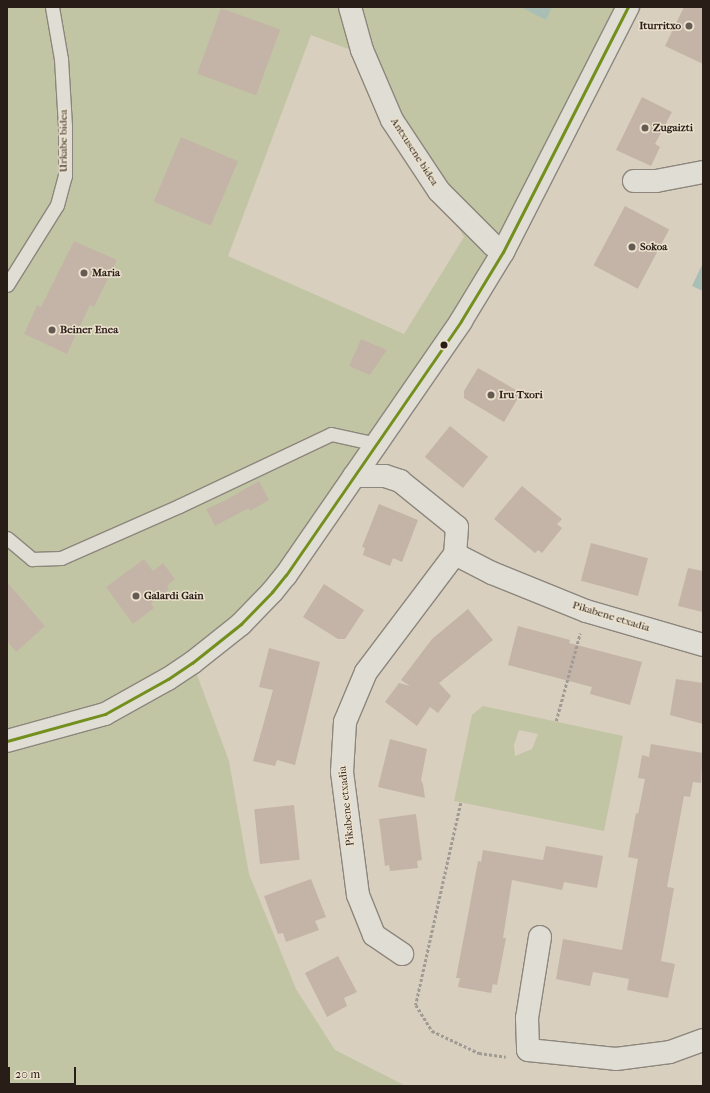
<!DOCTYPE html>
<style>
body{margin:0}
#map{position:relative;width:710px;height:1093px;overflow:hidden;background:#d8cfbe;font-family:"IM FELL French Canon",serif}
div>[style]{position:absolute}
.green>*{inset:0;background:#c2c5a4}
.water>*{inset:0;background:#a9beb4}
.building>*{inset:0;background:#c4b4a8;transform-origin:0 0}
.path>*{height:2.5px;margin-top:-1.25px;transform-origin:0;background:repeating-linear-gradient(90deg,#a09b94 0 3px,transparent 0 5px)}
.roads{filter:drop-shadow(1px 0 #8d867d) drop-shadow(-1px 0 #8d867d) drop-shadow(0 1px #8d867d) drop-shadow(0 -1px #8d867d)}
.service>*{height:13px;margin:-6.5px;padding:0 6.5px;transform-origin:6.5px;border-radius:6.5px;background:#e0ddd4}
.minor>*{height:22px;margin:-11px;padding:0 11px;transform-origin:11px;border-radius:11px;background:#e0ddd4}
.secondary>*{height:22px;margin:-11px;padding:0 11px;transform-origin:11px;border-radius:11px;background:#e0ddd4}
.bus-1>*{height:3px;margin:-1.5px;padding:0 1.5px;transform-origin:1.5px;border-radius:1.5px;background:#738f1d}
.dots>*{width:11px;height:11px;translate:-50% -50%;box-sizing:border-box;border:2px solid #ece2ce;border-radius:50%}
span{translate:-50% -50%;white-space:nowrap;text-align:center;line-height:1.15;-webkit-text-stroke:3px #ece2ce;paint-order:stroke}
.poi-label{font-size:11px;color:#291d18;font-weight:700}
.right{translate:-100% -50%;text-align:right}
.left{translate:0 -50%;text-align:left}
.street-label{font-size:11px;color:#291d18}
.frame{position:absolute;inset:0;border:8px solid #291d18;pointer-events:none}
.scale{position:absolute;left:8px;top:1067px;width:68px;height:18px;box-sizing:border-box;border:2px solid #291d18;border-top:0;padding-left:5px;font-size:12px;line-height:14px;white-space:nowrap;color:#291d18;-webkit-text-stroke:3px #ece2ce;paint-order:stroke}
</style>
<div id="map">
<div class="green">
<i style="clip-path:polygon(evenodd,7px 7px,624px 7px,575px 110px,376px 444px,196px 672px,229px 761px,249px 874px,296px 989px,335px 1050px,406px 1086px,7px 1086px,7px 7px,311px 35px,351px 50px,464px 237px,404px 334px,228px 256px,311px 35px)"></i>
<i style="clip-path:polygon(evenodd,483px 706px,623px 736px,604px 831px,454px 801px,472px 715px,483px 706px,519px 730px,538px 734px,532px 749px,515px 756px,514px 745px,519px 730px)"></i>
</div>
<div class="water">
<i style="clip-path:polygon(521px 7px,552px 7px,546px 20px)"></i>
<i style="clip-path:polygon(703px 263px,703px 291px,692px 286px)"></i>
</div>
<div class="building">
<i style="clip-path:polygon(684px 7px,703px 7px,703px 64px,665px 46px)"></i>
<i style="left:221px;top:8px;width:63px;height:70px;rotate:20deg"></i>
<i style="clip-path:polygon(642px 97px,672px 112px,655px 144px,660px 147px,651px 166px,616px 150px)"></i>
<i style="left:181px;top:137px;width:62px;height:70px;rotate:23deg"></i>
<i style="left:625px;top:206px;width:50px;height:67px;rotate:28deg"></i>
<i style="clip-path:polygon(74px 241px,117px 260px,94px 307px,90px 305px,67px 354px,24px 334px,37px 305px,41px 307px)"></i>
<i style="clip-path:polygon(361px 339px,387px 350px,370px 375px,349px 366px)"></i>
<i style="clip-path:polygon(478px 368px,521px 393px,504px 422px,464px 398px,464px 391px)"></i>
<i style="left:450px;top:426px;width:49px;height:40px;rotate:39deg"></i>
<i style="clip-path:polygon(259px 481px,269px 500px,250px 511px,249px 508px,215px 526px,206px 509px,224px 501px)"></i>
<i style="clip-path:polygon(522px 486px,562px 519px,557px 524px,562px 528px,542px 553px,538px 550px,535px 553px,494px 519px)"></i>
<i style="clip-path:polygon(379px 504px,418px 520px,402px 562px,393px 558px,390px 566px,363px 555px,365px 548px,362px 547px)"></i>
<i style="left:591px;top:543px;width:59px;height:39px;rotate:15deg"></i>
<i style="clip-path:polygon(144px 559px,153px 571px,163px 563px,175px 579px,167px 586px,169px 589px,151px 603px,154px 608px,133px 624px,106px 587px)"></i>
<i style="clip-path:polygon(688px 568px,703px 571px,703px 612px,678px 606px)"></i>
<i style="clip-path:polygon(7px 582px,45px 626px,16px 652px,7px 641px)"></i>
<i style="clip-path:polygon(324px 584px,364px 610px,345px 639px,338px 639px,303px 617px)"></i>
<i style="clip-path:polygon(468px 609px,493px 640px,439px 683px,451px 696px,438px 713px,430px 707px,417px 726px,385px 702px,399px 683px,410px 686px,401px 680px,432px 639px)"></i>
<i style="clip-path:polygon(518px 626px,570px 640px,569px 643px,642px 662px,630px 705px,590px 694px,592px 687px,508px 665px)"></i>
<i style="clip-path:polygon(269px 648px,320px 662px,295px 765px,277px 760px,275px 766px,253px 761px,273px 690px,259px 687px)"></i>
<i style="clip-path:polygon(676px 679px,703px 683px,703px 724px,670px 715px)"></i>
<i style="clip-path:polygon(390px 739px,427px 749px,421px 780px,423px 784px,425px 798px,378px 787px)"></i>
<i style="clip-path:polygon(651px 744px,703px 753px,701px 783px,693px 782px,690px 797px,684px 796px,667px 887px,674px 888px,661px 961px,675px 964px,668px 998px,627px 990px,629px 979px,593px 972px,590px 986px,556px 979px,563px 939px,622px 950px,638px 859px,628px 857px,636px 813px,638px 814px,645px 779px,638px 778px,642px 755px,649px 757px)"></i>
<i style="left:294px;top:805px;width:55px;height:40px;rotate:84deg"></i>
<i style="clip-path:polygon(416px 814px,422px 860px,417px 861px,418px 868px,390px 871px,389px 865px,385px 866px,379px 819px)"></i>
<i style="clip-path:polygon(546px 846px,603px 856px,597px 888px,564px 882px,562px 890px,512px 880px,503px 938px,506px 938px,497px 985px,493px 984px,491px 993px,458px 987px,460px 978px,456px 978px,465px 931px,478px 861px,481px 862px,483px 850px,543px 860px)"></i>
<i style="clip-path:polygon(311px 879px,326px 917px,315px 921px,319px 930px,286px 942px,283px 933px,278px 934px,264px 896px)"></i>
<i style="clip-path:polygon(338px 956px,357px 992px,344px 998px,347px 1006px,327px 1017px,305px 973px)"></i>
</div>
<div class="path">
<i style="left:556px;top:721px;width:91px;rotate:-74.7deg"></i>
<i style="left:461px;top:803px;width:207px;rotate:102.6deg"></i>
<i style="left:416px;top:1005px;width:31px;rotate:58deg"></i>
<i style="left:432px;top:1031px;width:52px;rotate:25.1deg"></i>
<i style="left:479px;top:1053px;width:27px;rotate:8deg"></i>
</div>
<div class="roads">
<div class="service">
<i style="left:7px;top:285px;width:94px;rotate:-58deg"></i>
<i style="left:57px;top:205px;width:30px;rotate:-75deg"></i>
<i style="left:65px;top:176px;width:50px;rotate:-90deg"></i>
<i style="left:65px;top:126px;width:67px;rotate:-93.4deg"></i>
<i style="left:61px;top:59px;width:53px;rotate:-99.8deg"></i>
<i style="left:7px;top:538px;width:33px;rotate:40deg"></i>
<i style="left:32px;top:559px;width:29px;rotate:-2deg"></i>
<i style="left:61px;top:558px;width:129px;rotate:-23.8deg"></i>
<i style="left:179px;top:506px;width:168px;rotate:-25.3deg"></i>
<i style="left:331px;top:434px;width:46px;rotate:12.5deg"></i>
</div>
<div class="minor">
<i style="left:350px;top:7px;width:45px;rotate:74.4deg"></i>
<i style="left:362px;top:50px;width:76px;rotate:66.8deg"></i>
<i style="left:392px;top:120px;width:85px;rotate:56.5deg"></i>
<i style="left:439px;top:191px;width:76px;rotate:45deg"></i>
<i style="left:493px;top:245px;width:12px;rotate:35deg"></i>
<i style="left:634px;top:181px;width:22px"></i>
<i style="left:656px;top:181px;width:48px;rotate:-10.8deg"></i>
<i style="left:354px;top:476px;width:31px"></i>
<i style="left:385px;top:476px;width:16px;rotate:18deg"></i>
<i style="left:400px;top:481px;width:73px;rotate:38.9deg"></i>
<i style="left:457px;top:527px;width:27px;rotate:94deg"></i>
<i style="left:455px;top:554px;width:148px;rotate:127deg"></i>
<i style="left:366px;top:672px;width:54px;rotate:112.8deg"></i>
<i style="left:345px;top:722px;width:50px;rotate:93.4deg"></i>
<i style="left:342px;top:772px;width:124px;rotate:82.6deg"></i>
<i style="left:358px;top:895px;width:43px;rotate:68.2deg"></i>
<i style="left:374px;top:935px;width:34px;rotate:34deg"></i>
<i style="left:455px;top:554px;width:42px;rotate:27.2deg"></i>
<i style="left:492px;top:573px;width:101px;rotate:22deg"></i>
<i style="left:586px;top:611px;width:122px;rotate:16.2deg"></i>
<i style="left:540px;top:937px;width:82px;rotate:99.1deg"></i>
<i style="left:527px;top:1018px;width:32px;rotate:88deg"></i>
<i style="left:528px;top:1050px;width:88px;rotate:5.8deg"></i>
<i style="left:616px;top:1059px;width:54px;rotate:-7.4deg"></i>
<i style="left:670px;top:1052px;width:35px;rotate:-20deg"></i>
</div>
<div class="secondary">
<i style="left:7px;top:741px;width:102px;rotate:-15.4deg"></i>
<i style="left:105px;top:714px;width:72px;rotate:-29.1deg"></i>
<i style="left:168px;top:679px;width:29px;rotate:-34deg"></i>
<i style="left:192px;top:663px;width:63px;rotate:-38.5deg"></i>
<i style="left:241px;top:624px;width:45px;rotate:-45.9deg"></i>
<i style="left:272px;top:592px;width:22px;rotate:-51deg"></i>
<i style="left:286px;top:575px;width:308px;rotate:-55.4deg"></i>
<i style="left:461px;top:321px;width:81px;rotate:-58.7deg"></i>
<i style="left:503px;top:252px;width:275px;rotate:-63deg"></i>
</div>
</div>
<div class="bus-1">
<i style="left:7px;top:741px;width:102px;rotate:-15.4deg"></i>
<i style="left:105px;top:714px;width:72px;rotate:-29.1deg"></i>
<i style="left:168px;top:679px;width:29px;rotate:-34deg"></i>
<i style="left:192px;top:663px;width:63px;rotate:-38.5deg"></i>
<i style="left:241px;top:624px;width:45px;rotate:-45.9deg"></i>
<i style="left:272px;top:592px;width:22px;rotate:-51deg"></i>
<i style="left:286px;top:575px;width:308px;rotate:-55.4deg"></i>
<i style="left:461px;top:321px;width:81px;rotate:-58.7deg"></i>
<i style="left:503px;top:252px;width:275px;rotate:-63deg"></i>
</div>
<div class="dots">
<i style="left:689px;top:26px;background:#665b52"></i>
<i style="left:645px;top:128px;background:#665b52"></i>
<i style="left:632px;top:247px;background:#665b52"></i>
<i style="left:84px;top:273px;background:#665b52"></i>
<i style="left:52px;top:330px;background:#665b52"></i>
<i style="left:444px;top:345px;background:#291d18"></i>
<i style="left:491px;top:395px;background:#665b52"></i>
<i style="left:136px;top:596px;background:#665b52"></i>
</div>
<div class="poi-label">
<span class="right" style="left:681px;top:26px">Iturritxo</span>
<span class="left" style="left:653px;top:128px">Zugaizti</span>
<span class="left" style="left:640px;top:247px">Sokoa</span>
<span class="left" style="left:92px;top:273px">Maria</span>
<span class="left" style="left:60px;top:330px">Beiner Enea</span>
<span class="left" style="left:499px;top:395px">Iru Txori</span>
<span class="left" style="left:144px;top:596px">Galardi Gain</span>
</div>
<div class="street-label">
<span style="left:64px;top:141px;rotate:-90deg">Urkabe bidea</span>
<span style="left:414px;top:152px;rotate:57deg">Antxusene bidea</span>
<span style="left:611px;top:617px;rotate:17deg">Pikabene etxadia</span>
<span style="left:347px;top:806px;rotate:-96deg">Pikabene etxadia</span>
</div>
<div class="frame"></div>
<div class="scale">20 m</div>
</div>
